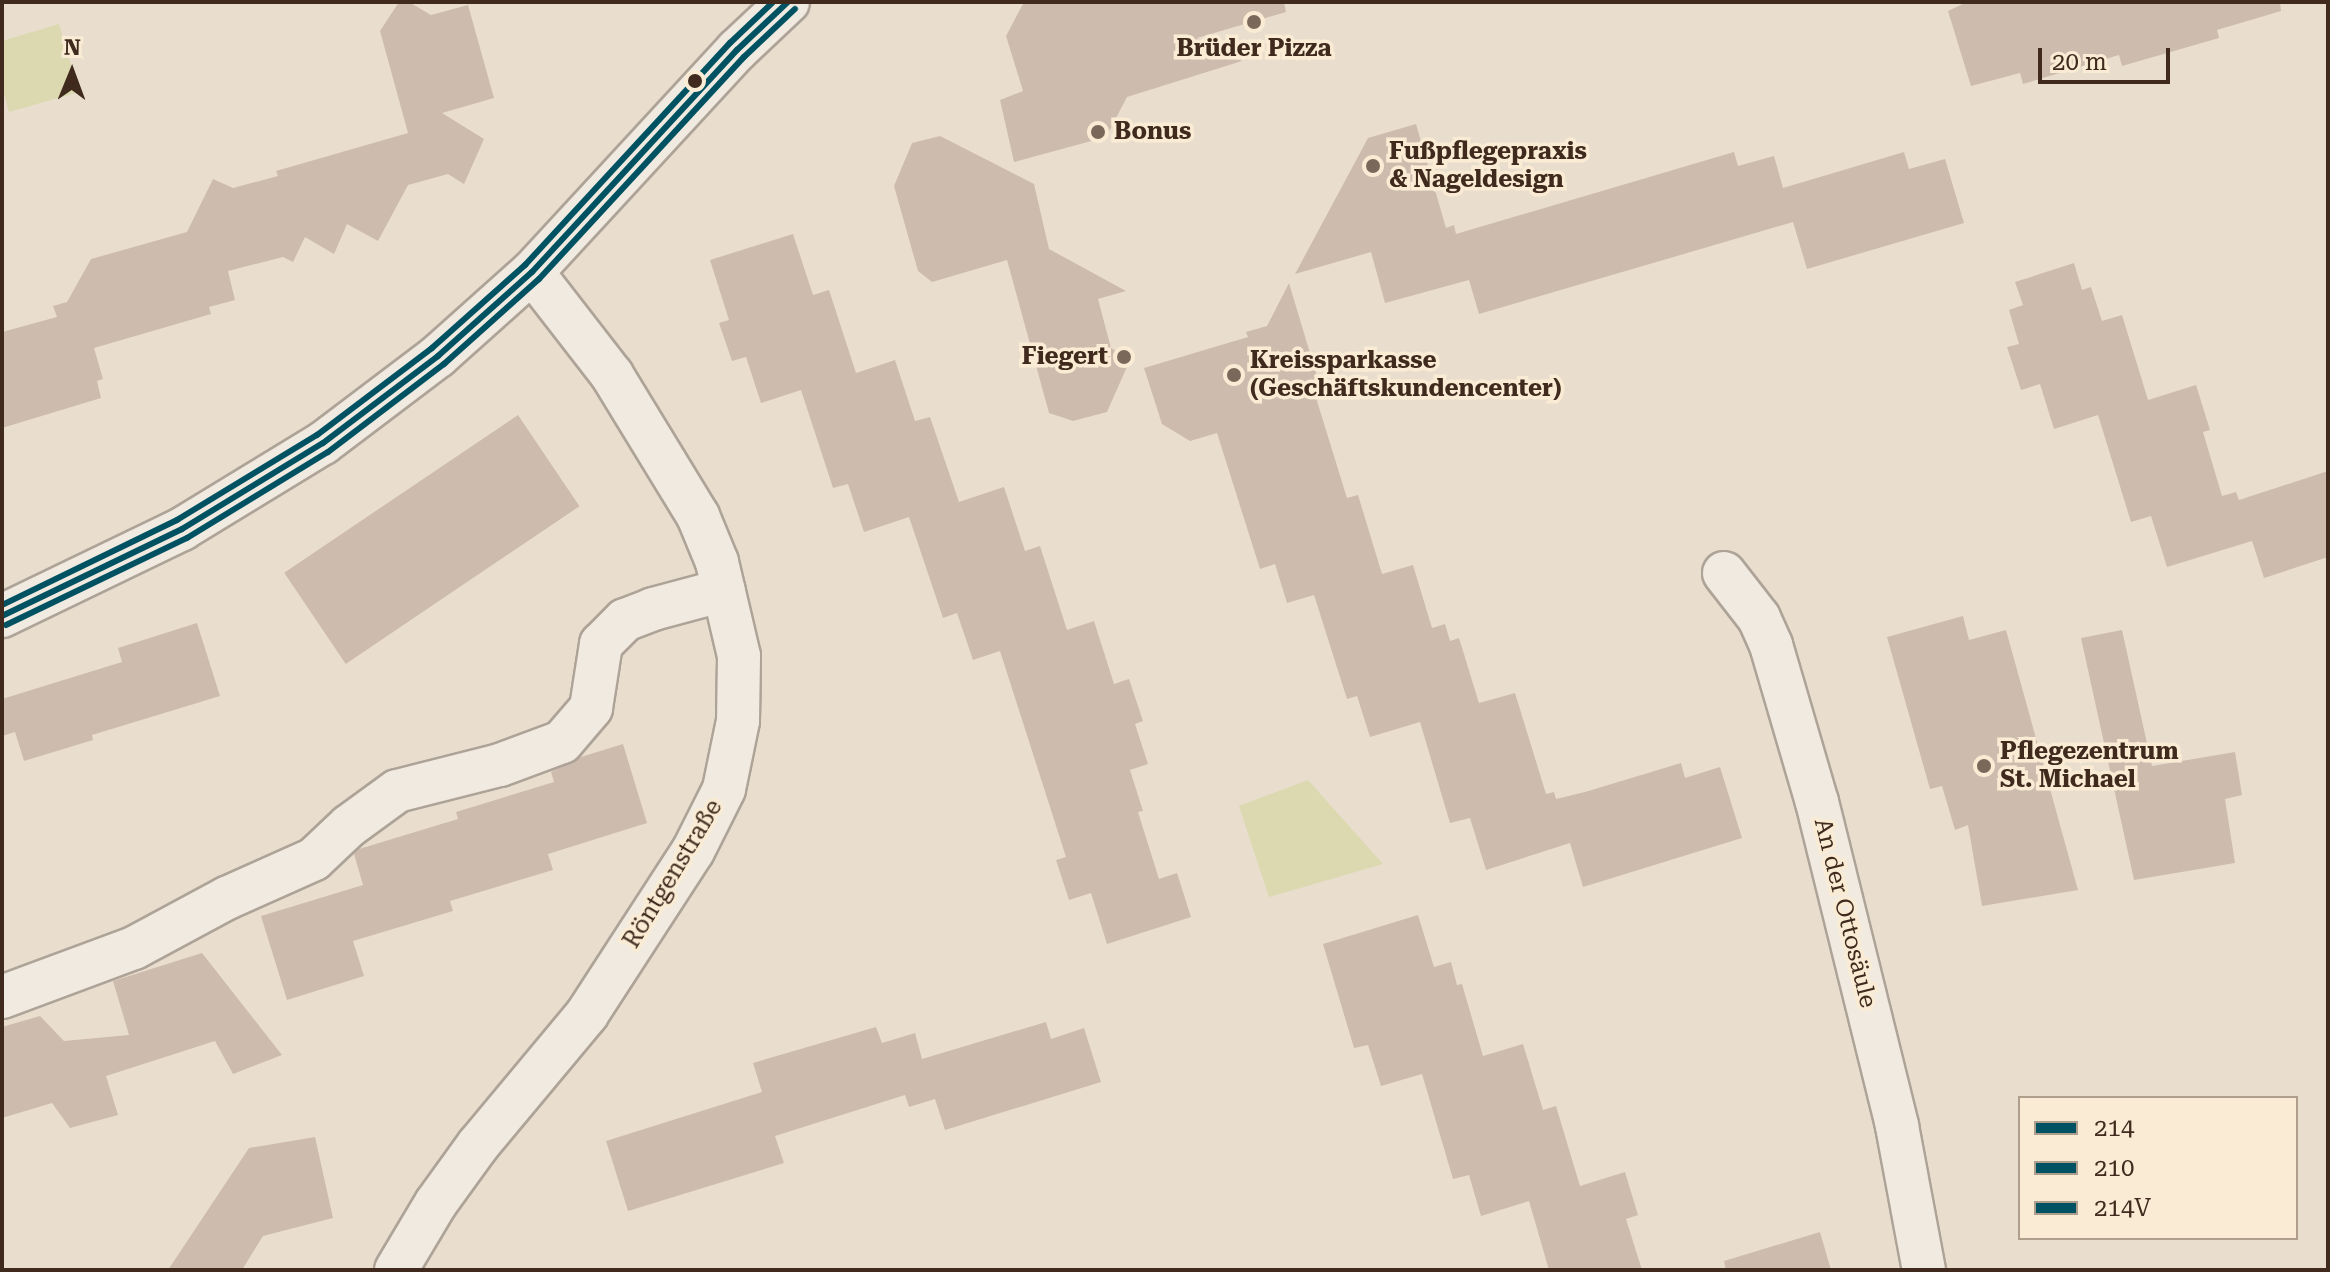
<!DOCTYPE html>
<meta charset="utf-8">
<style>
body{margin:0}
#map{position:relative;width:2330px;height:1272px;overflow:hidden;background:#e9dece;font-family:"Roboto Serif",serif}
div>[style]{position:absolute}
.green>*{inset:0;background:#dcd8af}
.building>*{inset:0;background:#cdbbae;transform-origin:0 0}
.roads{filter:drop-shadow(2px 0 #aea397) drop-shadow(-2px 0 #aea397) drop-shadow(0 2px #aea397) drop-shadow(0 -2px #aea397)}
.minor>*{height:42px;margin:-21px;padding:0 21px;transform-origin:21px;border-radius:21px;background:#f0eae1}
.bus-1>*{height:6px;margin:-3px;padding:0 3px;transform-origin:3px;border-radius:3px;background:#005262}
.bus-2>*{height:6px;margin:-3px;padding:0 3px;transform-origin:3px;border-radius:3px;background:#005262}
.bus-3>*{height:6px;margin:-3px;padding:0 3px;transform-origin:3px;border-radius:3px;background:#005262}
.dots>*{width:22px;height:22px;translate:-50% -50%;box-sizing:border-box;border:4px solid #faecd4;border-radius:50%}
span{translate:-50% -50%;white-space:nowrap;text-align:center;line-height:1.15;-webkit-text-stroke:7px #faecd4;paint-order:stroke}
.poi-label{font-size:24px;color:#3f2a1d;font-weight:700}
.left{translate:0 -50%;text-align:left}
.right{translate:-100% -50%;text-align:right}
.street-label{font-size:24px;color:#3f2a1d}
.frame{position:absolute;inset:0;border:4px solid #3f2a1d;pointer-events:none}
.legend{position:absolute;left:2018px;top:1096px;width:280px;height:144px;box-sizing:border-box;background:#faecd4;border:2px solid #af9e8b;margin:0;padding:10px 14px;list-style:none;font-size:24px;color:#3f2a1d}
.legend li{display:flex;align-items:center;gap:16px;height:40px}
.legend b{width:40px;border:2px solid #af9e8b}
.north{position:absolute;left:32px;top:32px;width:80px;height:80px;-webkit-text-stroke:6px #faecd4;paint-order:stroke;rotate:1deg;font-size:22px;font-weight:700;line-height:32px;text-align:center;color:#3f2a1d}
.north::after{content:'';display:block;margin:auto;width:28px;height:36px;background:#3f2a1d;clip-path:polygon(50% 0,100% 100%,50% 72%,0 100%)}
.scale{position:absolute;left:2038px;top:48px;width:132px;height:36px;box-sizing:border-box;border:4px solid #3f2a1d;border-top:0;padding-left:10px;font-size:24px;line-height:28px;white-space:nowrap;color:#3f2a1d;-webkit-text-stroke:6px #faecd4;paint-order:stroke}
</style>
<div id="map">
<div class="green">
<i style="clip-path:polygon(59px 24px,79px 92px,9px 112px,2px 87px,2px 41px)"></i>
<i style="clip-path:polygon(1308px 780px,1383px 864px,1269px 897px,1239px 806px)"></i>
</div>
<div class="building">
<i style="clip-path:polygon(399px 2px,409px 2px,431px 15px,468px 5px,494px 98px,442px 113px,484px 139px,464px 184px,448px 174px,408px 185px,378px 241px,347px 224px,334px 254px,305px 237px,293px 262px,283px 257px,228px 271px,235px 300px,209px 307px,211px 314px,94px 348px,103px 379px,97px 381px,101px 398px,2px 428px,2px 332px,57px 317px,53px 306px,67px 302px,91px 259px,187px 232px,213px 179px,233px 188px,278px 176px,276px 171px,408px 133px,380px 31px)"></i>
<i style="clip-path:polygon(1024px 2px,1284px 2px,1286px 12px,1197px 38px,1242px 61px,1127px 97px,1106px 137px,1014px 162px,1000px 100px,1023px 91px,1006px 36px)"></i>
<i style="clip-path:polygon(1967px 2px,2280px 2px,2281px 11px,2217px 30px,2219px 38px,2122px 66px,2119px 55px,2023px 84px,2020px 73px,1971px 86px,1948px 11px)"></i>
<i style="clip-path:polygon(1416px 124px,1446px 228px,1454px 225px,1456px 234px,1734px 152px,1738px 166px,1774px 156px,1783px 188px,1904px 152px,1909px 169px,1945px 159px,1964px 223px,1807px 269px,1793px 222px,1479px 314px,1469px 280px,1385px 303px,1371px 252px,1295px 274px,1368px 138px)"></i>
<i style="clip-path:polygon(940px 136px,1034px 184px,1049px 249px,1126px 291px,1098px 299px,1111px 348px,1130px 360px,1107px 412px,1073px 421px,1049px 413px,1007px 260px,932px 282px,918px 271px,894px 186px,912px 143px)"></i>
<i style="clip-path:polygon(793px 234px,813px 295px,829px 290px,856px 373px,895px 360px,915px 421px,930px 417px,959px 502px,1004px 487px,1025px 551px,1040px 546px,1067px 630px,1094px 621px,1114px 684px,1129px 679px,1143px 721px,1135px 724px,1148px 764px,1130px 770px,1143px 811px,1138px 812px,1159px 879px,1177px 873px,1191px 917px,1107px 944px,1091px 893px,1069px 900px,1056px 860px,1066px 857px,1000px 651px,973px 660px,957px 613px,943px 618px,909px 517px,864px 532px,848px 484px,833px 488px,801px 390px,761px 403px,746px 357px,732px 361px,719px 323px,729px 320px,710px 260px)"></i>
<i style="clip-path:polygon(2074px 263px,2082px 290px,2091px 287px,2102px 321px,2122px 315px,2148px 400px,2196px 385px,2210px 430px,2203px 432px,2222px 496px,2236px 492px,2239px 500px,2328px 471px,2328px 557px,2264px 578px,2252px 541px,2167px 567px,2151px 516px,2131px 522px,2098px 415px,2054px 429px,2040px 384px,2021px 390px,2007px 347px,2019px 344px,2009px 310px,2023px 305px,2015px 282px)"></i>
<i style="clip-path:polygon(1289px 283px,1322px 393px,1317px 401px,1347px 498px,1358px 495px,1382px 574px,1413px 565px,1432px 628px,1445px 624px,1450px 641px,1459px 638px,1479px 703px,1515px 693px,1546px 794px,1554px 792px,1556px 799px,1585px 792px,1681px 763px,1685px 778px,1720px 767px,1742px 838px,1583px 887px,1570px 843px,1486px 870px,1470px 818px,1450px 823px,1420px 722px,1370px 737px,1357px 696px,1347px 699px,1314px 595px,1287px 603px,1275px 564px,1260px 569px,1217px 433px,1190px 441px,1162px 424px,1144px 368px,1248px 337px,1246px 332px,1267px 326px)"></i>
<i style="left:518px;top:415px;width:110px;height:282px;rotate:56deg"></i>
<i style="clip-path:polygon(1963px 616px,1969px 640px,2006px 630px,2078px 890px,1982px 906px,1968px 825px,1955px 830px,1942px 786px,1930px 789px,1887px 637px)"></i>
<i style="clip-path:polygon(197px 623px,220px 696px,92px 735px,93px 740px,24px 761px,15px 732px,2px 736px,2px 699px,122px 662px,118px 648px)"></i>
<i style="clip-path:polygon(2122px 630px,2152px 766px,2235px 752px,2242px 795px,2225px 799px,2235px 863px,2134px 880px,2081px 638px)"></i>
<i style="clip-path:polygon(623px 744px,647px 823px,548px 854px,553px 870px,450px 901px,453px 911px,353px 941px,364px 976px,287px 1000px,261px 916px,363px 885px,354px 854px,359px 849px,458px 819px,456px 812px,554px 782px,551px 772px,581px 757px)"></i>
<i style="clip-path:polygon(1418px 915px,1434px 967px,1451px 962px,1457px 985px,1462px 984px,1483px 1056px,1523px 1044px,1543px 1110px,1556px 1106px,1580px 1186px,1625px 1172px,1638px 1215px,1626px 1219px,1642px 1270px,1549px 1270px,1529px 1201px,1481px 1216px,1469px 1175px,1453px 1179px,1422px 1074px,1381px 1086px,1368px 1045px,1354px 1048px,1323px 944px)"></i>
<i style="clip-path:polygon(202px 953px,282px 1055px,233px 1074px,215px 1041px,106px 1076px,118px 1115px,70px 1128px,52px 1103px,2px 1118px,2px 1027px,40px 1016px,64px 1041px,129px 1035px,113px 981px)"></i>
<i style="clip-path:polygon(1046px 1022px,1051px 1039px,1084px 1028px,1101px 1082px,945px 1130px,935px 1099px,909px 1107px,905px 1095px,775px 1136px,784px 1163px,628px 1211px,606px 1141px,762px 1092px,753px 1063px,876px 1027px,882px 1043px,915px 1033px,922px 1059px)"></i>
<i style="clip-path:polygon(315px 1137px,333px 1218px,263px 1236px,242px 1270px,168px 1270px,249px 1148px)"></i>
<i style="clip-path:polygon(1820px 1232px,1831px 1270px,1726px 1270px,1724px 1261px)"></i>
</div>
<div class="roads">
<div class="minor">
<i style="left:1724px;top:573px;width:57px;rotate:52.1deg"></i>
<i style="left:1759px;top:618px;width:30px;rotate:66deg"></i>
<i style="left:1771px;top:645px;width:164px;rotate:73.7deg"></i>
<i style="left:1817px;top:802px;width:334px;rotate:76.1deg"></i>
<i style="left:1897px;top:1126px;width:147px;rotate:79.4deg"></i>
<i style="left:2px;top:616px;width:200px;rotate:-25.8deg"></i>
<i style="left:182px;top:529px;width:165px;rotate:-31.4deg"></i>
<i style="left:323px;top:443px;width:144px;rotate:-37.1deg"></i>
<i style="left:438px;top:356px;width:126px;rotate:-41.8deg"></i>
<i style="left:532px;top:272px;width:302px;rotate:-47.3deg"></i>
<i style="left:737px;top:50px;width:70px;rotate:-43.3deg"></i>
<i style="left:2px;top:997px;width:141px;rotate:-20.4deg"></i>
<i style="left:134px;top:948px;width:106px;rotate:-28.3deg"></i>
<i style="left:227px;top:898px;width:95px;rotate:-24.1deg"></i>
<i style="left:314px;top:859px;width:48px;rotate:-43.3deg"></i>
<i style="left:349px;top:826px;width:59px;rotate:-36.1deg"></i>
<i style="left:397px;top:791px;width:106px;rotate:-14.2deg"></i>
<i style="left:500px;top:765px;width:66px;rotate:-20.4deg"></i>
<i style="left:562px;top:742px;width:45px;rotate:-49.5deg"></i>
<i style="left:591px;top:708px;width:65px;rotate:-81.1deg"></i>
<i style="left:601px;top:644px;width:34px;rotate:-45deg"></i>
<i style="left:625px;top:620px;width:30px;rotate:-21deg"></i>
<i style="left:653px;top:609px;width:73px;rotate:-15deg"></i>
<i style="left:396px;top:1270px;width:78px;rotate:-59.2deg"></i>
<i style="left:436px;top:1203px;width:72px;rotate:-54.1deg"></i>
<i style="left:478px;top:1145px;width:170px;rotate:-50.2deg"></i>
<i style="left:587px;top:1014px;width:194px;rotate:-57deg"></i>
<i style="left:693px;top:851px;width:69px;rotate:-63.4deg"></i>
<i style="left:724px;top:789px;width:69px;rotate:-78.4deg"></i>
<i style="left:738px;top:721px;width:65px;rotate:-89.1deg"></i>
<i style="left:739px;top:656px;width:97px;rotate:-103.2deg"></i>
<i style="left:717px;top:562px;width:50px;rotate:-112.4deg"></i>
<i style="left:698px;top:516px;width:165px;rotate:-121.4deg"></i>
<i style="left:612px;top:375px;width:130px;rotate:-127.8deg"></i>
</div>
</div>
<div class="bus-1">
<i style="left:2px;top:616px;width:200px;rotate:-25.8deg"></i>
<i style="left:182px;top:529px;width:165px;rotate:-31.4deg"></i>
<i style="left:323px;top:443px;width:144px;rotate:-37.1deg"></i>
<i style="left:438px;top:356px;width:126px;rotate:-41.8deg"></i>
<i style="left:532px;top:272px;width:302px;rotate:-47.3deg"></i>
<i style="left:737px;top:50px;width:70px;rotate:-43.3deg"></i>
</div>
<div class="bus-2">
<i style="left:6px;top:625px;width:201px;rotate:-25.7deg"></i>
<i style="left:187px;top:538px;width:165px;rotate:-31.4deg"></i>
<i style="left:328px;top:452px;width:146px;rotate:-37.2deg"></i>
<i style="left:444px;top:364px;width:127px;rotate:-41.8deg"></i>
<i style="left:539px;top:279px;width:302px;rotate:-47.3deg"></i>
<i style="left:744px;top:57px;width:70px;rotate:-43.3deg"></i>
</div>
<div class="bus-3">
<i style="left:2px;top:605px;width:195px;rotate:-25.9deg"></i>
<i style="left:177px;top:520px;width:164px;rotate:-31.3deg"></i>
<i style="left:317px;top:435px;width:144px;rotate:-37.1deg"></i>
<i style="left:432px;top:348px;width:125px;rotate:-41.7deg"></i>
<i style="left:525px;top:265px;width:302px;rotate:-47.3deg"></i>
<i style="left:730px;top:43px;width:59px;rotate:-43.6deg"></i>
</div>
<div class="dots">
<i style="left:1254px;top:22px;background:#7a695b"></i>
<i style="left:695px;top:81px;background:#3f2a1d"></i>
<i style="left:1098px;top:132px;background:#7a695b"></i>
<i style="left:1373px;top:166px;background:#7a695b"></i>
<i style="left:1124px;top:357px;background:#7a695b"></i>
<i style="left:1234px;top:375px;background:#7a695b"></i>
<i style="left:1984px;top:766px;background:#7a695b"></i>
</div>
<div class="poi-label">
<span style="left:1254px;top:49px">Brüder Pizza</span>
<span class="left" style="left:1114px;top:132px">Bonus</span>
<span class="left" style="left:1389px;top:166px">Fußpflegepraxis<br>&amp; Nageldesign</span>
<span class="right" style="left:1108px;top:357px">Fiegert</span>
<span class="left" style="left:1250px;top:375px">Kreissparkasse<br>(Geschäftskundencenter)</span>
<span class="left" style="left:2000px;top:766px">Pflegezentrum<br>St. Michael</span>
</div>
<div class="street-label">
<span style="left:673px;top:874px;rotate:-59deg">Röntgenstraße</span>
<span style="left:1845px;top:913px;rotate:76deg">An der Ottosäule</span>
</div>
<div class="frame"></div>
<ul class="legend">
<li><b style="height:10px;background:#005262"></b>214</li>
<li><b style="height:10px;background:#005262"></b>210</li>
<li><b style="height:10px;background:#005262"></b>214V</li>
</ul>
<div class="north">N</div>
<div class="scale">20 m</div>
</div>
